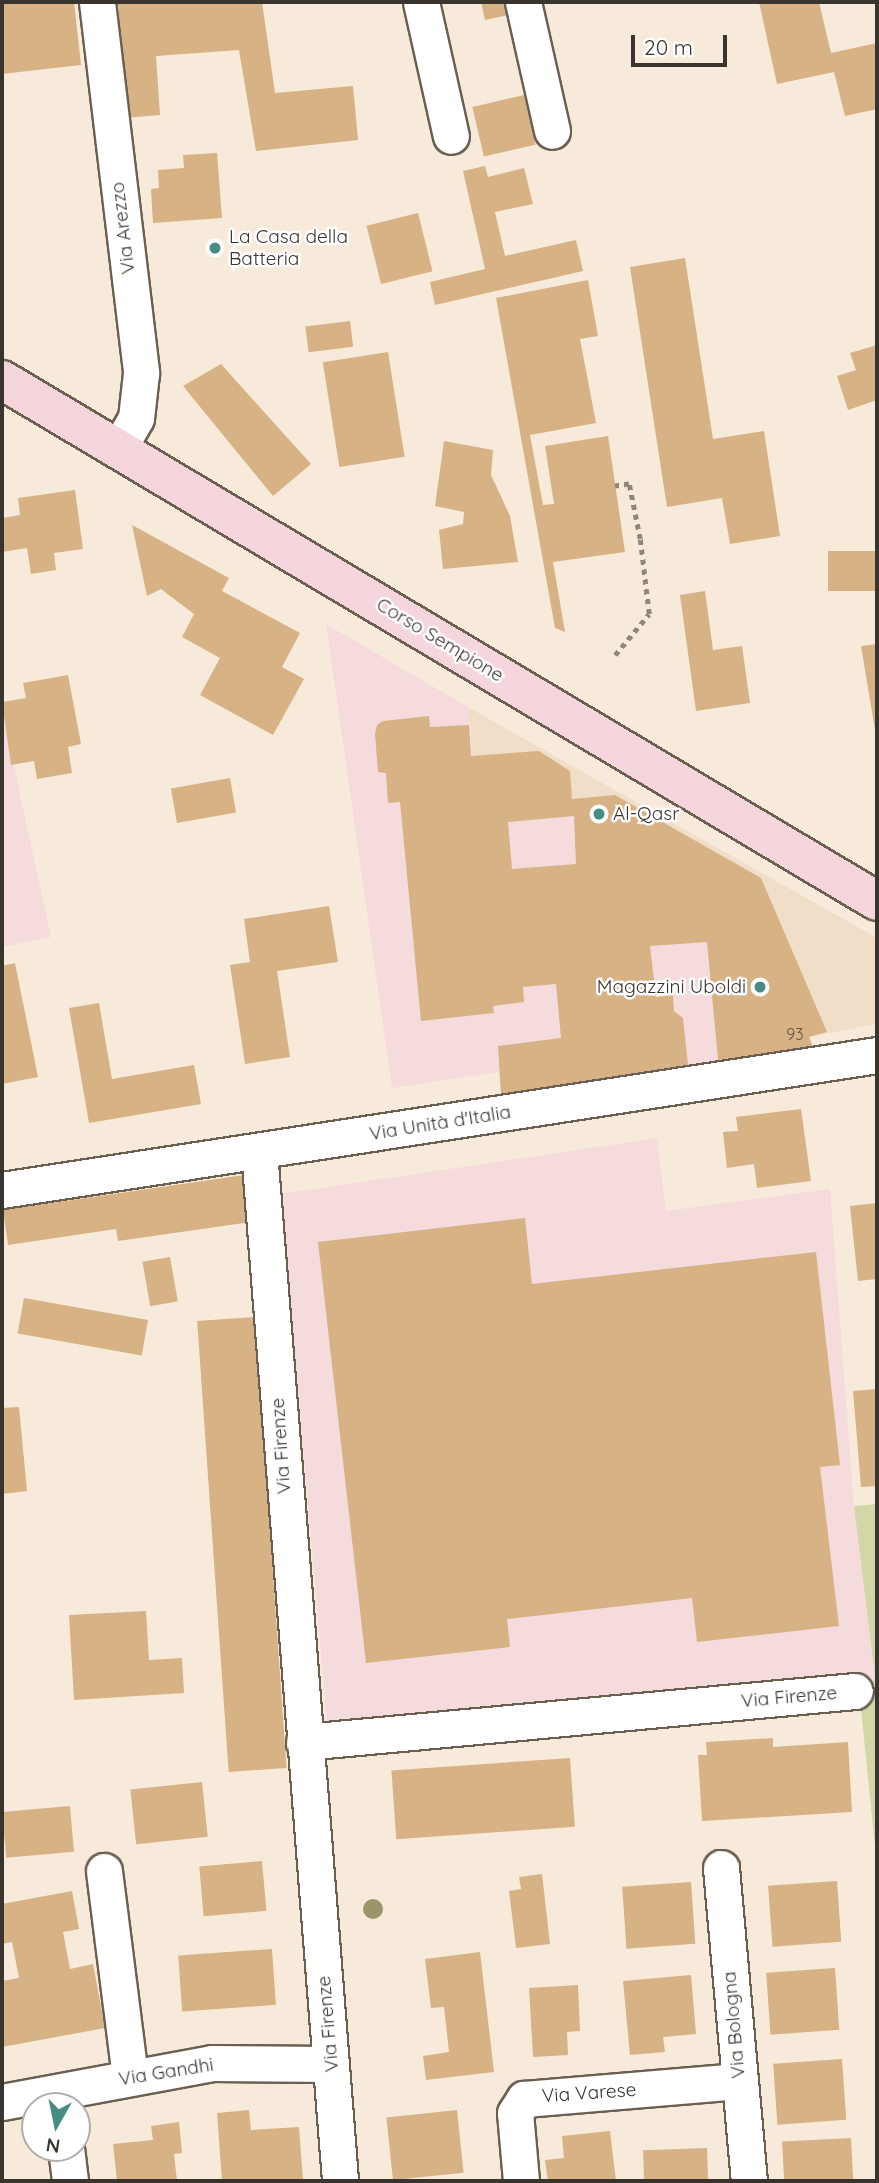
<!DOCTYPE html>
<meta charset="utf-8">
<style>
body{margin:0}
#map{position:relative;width:879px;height:2183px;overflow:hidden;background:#f8eada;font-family:Quicksand,sans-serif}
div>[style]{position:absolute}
.built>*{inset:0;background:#f0dec8}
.industrial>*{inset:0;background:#f6dbdd}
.green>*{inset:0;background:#d3d6a7}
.building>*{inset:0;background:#d6b285;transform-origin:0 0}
.path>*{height:4.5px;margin-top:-2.25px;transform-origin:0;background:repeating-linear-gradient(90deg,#90877c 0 5px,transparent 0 10px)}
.roads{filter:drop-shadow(2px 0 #6b5f52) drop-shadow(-2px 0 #6b5f52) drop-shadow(0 2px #6b5f52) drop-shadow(0 -2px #6b5f52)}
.minor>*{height:35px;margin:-17.5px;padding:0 17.5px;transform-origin:17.5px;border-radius:17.5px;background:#fff}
.major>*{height:38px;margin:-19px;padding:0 19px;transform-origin:19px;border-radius:19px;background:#f6d6dd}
.trees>*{width:20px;height:20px;margin:-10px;border-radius:50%;background:#9a956b}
.dots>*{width:19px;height:19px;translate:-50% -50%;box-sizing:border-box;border:4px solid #fff;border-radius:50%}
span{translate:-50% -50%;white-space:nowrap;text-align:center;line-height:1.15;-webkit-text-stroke:5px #fff;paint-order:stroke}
.number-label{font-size:16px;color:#605444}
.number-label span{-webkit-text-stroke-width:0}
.street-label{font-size:19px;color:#39342e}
.poi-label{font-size:19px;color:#39342e}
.left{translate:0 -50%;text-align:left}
.right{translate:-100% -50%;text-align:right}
.frame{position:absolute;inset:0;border:4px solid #39342e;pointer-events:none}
.north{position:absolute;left:21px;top:2092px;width:70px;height:70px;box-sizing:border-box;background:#fff;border:2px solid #b0aeab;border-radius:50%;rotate:189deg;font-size:19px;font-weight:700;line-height:28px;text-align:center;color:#39342e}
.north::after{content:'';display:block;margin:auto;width:24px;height:32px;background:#488c81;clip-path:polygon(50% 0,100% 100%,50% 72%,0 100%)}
.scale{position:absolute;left:631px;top:35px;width:96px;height:32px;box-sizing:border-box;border:4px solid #39342e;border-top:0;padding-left:9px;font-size:21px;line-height:24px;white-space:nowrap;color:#39342e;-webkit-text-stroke:5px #fff;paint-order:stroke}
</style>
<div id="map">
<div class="built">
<i style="clip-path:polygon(468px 707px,877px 938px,877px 1024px,809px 1037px,813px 1047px,718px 1060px,704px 914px,479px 825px)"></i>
</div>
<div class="industrial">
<i style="clip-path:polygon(326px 624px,468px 707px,479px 825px,574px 816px,576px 864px,704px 914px,718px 1060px,501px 1094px,499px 1072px,392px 1088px)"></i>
<i style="clip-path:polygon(2px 711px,51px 937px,2px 947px)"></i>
<i style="clip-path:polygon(657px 1138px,666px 1211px,830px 1189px,854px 1506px,875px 1678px,327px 1722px,281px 1194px)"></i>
</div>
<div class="green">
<i style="clip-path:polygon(877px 1504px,877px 1866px,861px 1709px,875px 1677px,854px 1506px)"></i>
</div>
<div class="building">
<i style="clip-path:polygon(2px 2px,74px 2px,81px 65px,2px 74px)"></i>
<i style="clip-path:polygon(118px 2px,262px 2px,275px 93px,353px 86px,358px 140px,256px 151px,239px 50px,156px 56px,160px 115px,125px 118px)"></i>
<i style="clip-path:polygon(481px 2px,512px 2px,514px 14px,485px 20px)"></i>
<i style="clip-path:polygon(759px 2px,819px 2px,831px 53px,877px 43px,877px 109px,845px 116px,834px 72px,777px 84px)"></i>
<i style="left:524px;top:95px;width:51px;height:53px;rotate:77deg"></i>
<i style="clip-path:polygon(217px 153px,222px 218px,153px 223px,151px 189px,159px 188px,158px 170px,184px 168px,183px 155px)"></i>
<i style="clip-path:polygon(485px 166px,488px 177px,524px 168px,533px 204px,495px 212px,505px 256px,576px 240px,583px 271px,435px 305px,430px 282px,485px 269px,463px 171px)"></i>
<i style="left:418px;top:213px;width:60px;height:53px;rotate:76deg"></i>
<i style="clip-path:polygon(685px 258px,713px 439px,764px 431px,780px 536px,730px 544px,722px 498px,667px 507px,630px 267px)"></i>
<i style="clip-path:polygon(588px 280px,598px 336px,580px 339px,596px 423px,530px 435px,543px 505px,554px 504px,545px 446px,608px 436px,625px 552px,553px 562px,565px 632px,555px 628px,496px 298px)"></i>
<i style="left:350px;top:321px;width:26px;height:45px;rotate:83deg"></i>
<i style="clip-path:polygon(877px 345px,877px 400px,848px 410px,837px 376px,856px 370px,850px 353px)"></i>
<i style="left:388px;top:352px;width:106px;height:66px;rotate:81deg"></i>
<i style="clip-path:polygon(221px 364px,311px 464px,273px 496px,183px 386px)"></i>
<i style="clip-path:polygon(444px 441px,493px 450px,491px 475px,510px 516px,518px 562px,443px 569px,439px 530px,463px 524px,464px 512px,435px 506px)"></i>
<i style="clip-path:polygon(75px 490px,83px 549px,54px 553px,56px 570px,31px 574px,27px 548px,2px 552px,2px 518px,20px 515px,18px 498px)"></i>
<i style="clip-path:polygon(132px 525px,229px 578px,222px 591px,300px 633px,282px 667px,304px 679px,273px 735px,200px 695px,220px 658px,182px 637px,194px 614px,161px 589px,147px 596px)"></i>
<i style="left:877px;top:551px;width:40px;height:49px;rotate:90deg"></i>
<i style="clip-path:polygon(705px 591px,713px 650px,742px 646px,750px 703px,696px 711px,680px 595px)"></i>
<i style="clip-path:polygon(877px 644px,877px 736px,876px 736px,861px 646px)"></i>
<i style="clip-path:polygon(68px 675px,81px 744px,68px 747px,72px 773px,37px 779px,34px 761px,11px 765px,2px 702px,26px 698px,23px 683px)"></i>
<i style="clip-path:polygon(evenodd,429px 716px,430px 727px,469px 725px,471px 756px,539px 751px,570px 771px,572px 799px,615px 795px,761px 878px,827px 1032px,809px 1037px,813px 1047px,718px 1060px,707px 942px,650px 946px,656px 997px,673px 995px,674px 1011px,683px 1018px,688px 1065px,501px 1094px,498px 1046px,561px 1038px,556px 984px,523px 987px,524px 1002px,493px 1006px,494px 1013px,421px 1021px,400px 802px,388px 803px,386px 773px,378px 772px,375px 734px,377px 725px,383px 721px,429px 716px,574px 816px,576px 864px,512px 869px,508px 822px,574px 816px)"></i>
<i style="left:230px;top:778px;width:35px;height:60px;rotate:80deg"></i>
<i style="clip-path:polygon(329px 906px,338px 962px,277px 971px,290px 1057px,245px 1064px,230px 965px,250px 962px,244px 919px)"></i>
<i style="clip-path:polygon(15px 963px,38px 1077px,2px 1084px,2px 966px)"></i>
<i style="clip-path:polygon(99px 1003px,112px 1079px,194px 1065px,201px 1104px,89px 1123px,69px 1008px)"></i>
<i style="clip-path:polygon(801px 1109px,811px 1181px,757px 1188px,754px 1164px,727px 1168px,723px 1132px,738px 1131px,736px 1117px)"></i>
<i style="clip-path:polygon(244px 1175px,251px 1222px,118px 1241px,116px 1229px,8px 1245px,3px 1210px)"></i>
<i style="clip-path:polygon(877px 1203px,877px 1279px,858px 1281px,850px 1206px)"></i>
<i style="clip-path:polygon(525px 1218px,532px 1284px,816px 1252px,840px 1465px,820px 1467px,839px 1626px,697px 1642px,692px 1598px,507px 1619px,510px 1647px,366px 1663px,318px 1242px)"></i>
<i style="left:170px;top:1257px;width:45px;height:28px;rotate:80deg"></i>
<i style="left:255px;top:1317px;width:452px;height:58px;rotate:86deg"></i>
<i style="left:148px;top:1320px;width:36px;height:126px;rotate:100deg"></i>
<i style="clip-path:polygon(877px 1389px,877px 1486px,861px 1487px,853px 1391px)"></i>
<i style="clip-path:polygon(19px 1407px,27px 1491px,2px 1494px,2px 1408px)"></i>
<i style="clip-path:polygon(146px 1611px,149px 1660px,182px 1658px,184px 1693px,74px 1700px,69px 1615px)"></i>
<i style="clip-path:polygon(773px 1738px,773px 1747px,848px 1742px,852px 1812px,702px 1821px,698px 1755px,707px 1755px,706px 1742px)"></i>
<i style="left:570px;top:1758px;width:69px;height:179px;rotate:86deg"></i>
<i style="left:202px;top:1782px;width:55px;height:72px;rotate:84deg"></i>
<i style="left:70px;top:1806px;width:46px;height:68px;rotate:85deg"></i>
<i style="left:262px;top:1861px;width:50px;height:63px;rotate:85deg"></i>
<i style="clip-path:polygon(542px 1874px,550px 1944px,516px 1948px,509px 1891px,521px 1889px,519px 1877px)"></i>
<i style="left:837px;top:1881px;width:61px;height:69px;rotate:86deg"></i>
<i style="left:691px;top:1882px;width:62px;height:69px;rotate:86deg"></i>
<i style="clip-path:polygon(72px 1891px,79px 1929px,63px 1932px,70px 1969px,93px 1964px,105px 2028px,2px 2047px,2px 1981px,19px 1978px,12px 1942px,2px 1944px,2px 1904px)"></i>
<i style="left:272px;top:1949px;width:56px;height:94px;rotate:86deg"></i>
<i style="clip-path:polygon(480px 1952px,494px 2072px,426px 2080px,423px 2056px,449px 2052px,444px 2007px,431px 2008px,425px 1959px)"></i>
<i style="left:835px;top:1968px;width:62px;height:69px;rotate:86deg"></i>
<i style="clip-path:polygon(691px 1975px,696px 2034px,663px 2037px,665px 2052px,630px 2055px,623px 1981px)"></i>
<i style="clip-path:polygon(578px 1985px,580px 2031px,567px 2032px,568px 2055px,533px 2057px,529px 1988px)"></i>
<i style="left:842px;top:2059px;width:61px;height:69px;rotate:86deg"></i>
<i style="clip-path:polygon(249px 2110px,251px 2130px,299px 2127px,303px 2181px,222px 2181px,217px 2113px)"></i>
<i style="left:457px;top:2110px;width:63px;height:71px;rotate:84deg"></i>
<i style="clip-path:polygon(179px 2122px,182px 2153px,174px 2154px,177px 2181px,117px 2181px,113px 2144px,153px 2140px,151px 2126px)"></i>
<i style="clip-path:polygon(610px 2131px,616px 2181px,548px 2181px,545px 2160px,564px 2158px,562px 2136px)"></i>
<i style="left:851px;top:2138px;width:43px;height:69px;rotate:87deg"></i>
<i style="left:707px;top:2148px;width:33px;height:64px;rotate:88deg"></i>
</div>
<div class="path">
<i style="left:615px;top:655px;width:53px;rotate:-50.3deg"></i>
<i style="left:649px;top:614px;width:76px;rotate:-96.8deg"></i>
<i style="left:640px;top:539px;width:56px;rotate:-101.3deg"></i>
<i style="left:629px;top:484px;width:14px;rotate:172deg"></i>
</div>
<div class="roads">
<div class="minor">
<i style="left:97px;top:2px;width:374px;rotate:83.2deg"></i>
<i style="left:141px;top:373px;width:45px;rotate:96.3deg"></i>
<i style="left:136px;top:418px;width:36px;rotate:120deg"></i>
<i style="left:421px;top:2px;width:137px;rotate:77.4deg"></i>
<i style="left:523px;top:2px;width:132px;rotate:77.3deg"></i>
<i style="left:259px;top:1151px;width:1033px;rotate:85.5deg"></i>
<i style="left:2px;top:1190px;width:885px;rotate:-8.77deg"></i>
<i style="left:304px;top:1742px;width:553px;rotate:-5.29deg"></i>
<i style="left:721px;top:1868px;width:314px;rotate:84.9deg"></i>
<i style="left:104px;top:1871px;width:208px;rotate:82.8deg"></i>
<i style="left:2px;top:2102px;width:214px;rotate:-10.5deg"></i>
<i style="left:212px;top:2063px;width:119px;rotate:0.5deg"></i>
<i style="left:66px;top:2148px;width:33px;rotate:83deg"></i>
<i style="left:521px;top:2181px;width:68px;rotate:-95deg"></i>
<i style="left:515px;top:2113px;width:17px;rotate:-57deg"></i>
<i style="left:524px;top:2099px;width:216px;rotate:-4.8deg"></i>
</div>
<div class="major">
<i style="left:2px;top:380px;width:1018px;rotate:30.77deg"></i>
</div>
</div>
<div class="trees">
<i style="left:373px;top:1909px"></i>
</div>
<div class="dots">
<i style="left:215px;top:248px;background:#488c81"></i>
<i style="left:599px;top:814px;background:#488c81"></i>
<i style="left:760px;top:987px;background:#488c81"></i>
</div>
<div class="number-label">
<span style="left:795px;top:1034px">93</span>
</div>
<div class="street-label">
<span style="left:123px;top:228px;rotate:-97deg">Via Arezzo</span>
<span style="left:440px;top:640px;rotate:31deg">Corso Sempione</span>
<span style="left:440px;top:1123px;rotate:-9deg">Via Unità d'Italia</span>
<span style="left:281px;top:1446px;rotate:-94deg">Via Firenze</span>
<span style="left:789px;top:1697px;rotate:-5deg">Via Firenze</span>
<span style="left:328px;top:2024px;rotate:-95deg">Via Firenze</span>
<span style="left:734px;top:2025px;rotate:-95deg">Via Bologna</span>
<span style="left:166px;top:2072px;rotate:-9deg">Via Gandhi</span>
<span style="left:589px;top:2093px;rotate:-4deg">Via Varese</span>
</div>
<div class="poi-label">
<span class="left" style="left:229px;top:248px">La Casa della<br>Batteria</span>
<span class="left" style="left:613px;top:814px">Al-Qasr</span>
<span class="right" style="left:746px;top:987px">Magazzini Uboldi</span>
</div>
<div class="frame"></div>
<div class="north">N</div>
<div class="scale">20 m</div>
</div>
